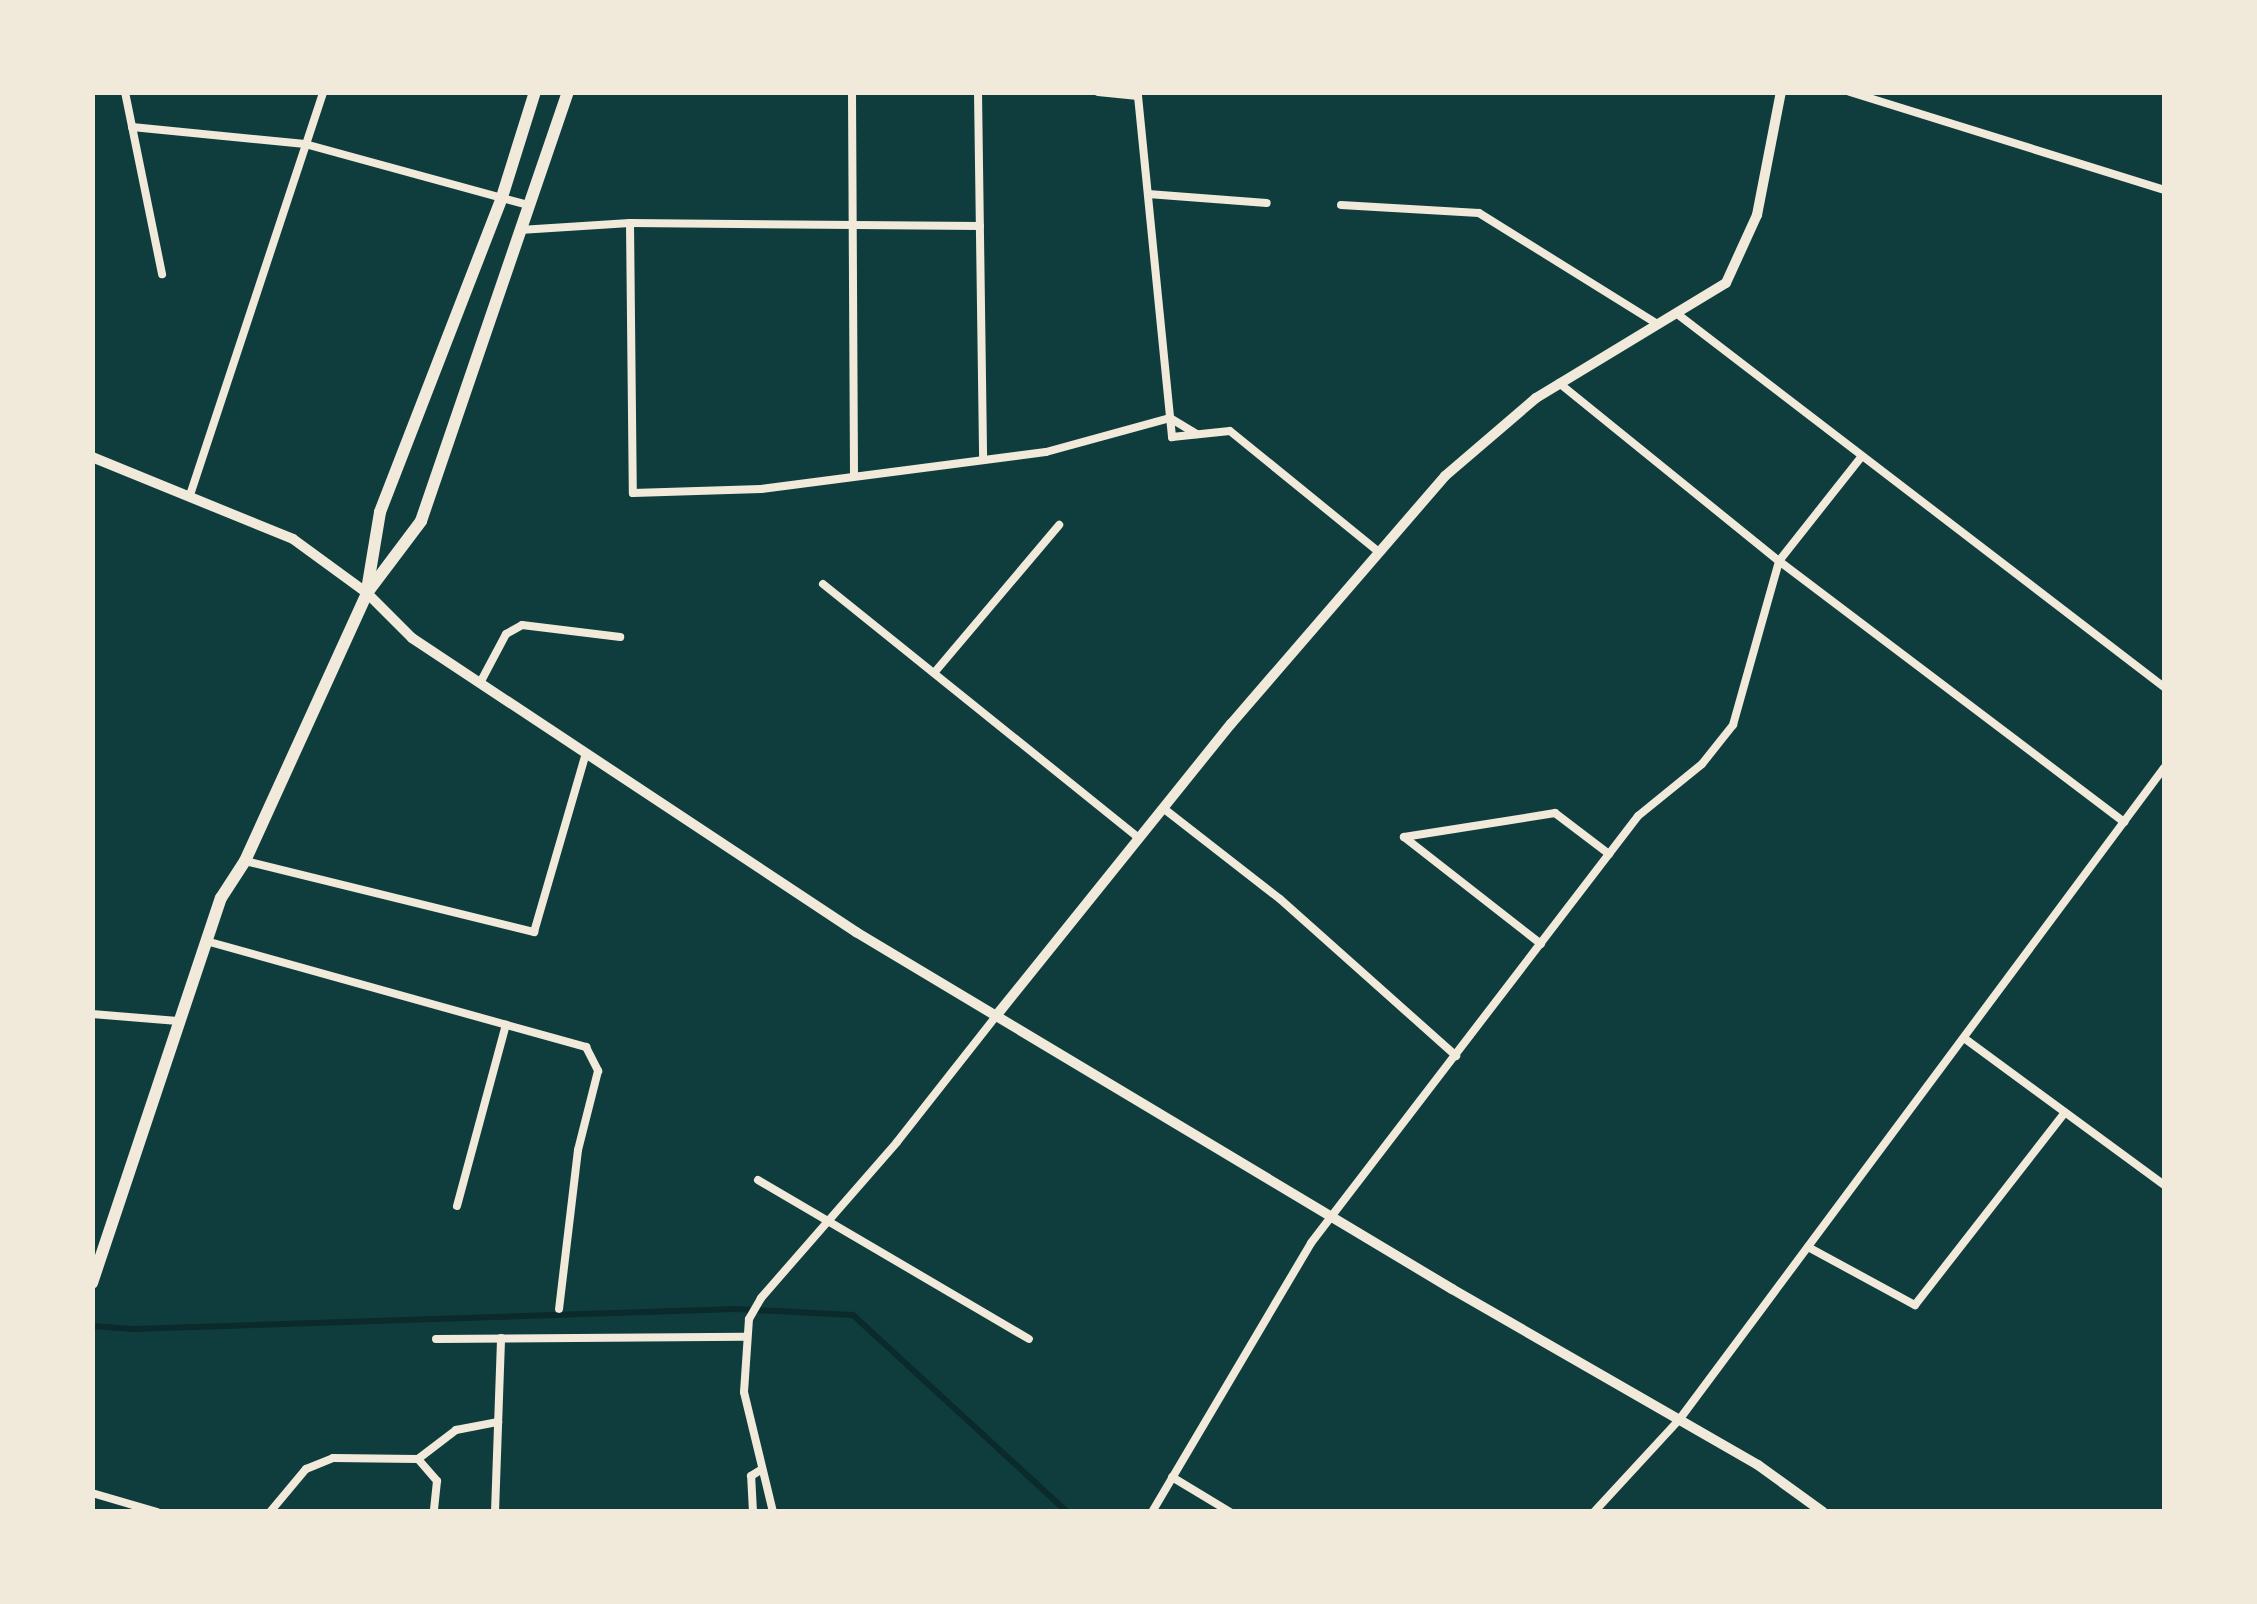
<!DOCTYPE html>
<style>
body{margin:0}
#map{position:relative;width:2257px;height:1604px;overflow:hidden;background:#0f3d3e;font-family:"DejaVu Sans",sans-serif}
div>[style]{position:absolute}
.stream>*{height:6px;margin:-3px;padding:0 3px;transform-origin:3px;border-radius:3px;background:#0a2a2b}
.minor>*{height:8px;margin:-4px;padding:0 4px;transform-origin:4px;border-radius:4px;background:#f1e9da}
.tertiary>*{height:10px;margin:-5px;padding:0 5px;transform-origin:5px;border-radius:5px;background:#f1e9da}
.trunk>*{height:12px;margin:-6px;padding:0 6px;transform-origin:6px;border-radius:6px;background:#f1e9da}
span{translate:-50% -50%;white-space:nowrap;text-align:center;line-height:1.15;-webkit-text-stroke:8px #f1e9da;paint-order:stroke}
.frame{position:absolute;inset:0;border:95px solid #f1e9da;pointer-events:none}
</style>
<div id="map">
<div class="stream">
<i style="left:92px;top:1326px;width:41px;rotate:4.2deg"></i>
<i style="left:133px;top:1329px;width:603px;rotate:-1.9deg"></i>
<i style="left:736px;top:1309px;width:117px;rotate:2.9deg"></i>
<i style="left:853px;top:1315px;width:291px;rotate:42.6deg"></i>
</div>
<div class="minor">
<i style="left:125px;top:92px;width:186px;rotate:78.5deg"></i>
<i style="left:852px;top:92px;width:384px;rotate:89.7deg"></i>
<i style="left:978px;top:92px;width:368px;rotate:89.2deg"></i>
<i style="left:1098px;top:92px;width:40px;rotate:5.7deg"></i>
<i style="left:1138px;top:96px;width:343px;rotate:84.3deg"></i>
<i style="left:1172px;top:437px;width:58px;rotate:-5.9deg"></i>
<i style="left:1230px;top:431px;width:192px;rotate:39.1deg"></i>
<i style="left:1850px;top:92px;width:329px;rotate:17.3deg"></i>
<i style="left:132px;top:127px;width:174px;rotate:5.6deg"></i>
<i style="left:305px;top:144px;width:231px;rotate:15.3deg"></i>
<i style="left:1148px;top:194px;width:119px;rotate:4.3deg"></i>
<i style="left:1341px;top:205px;width:138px;rotate:3.3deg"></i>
<i style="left:1479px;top:213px;width:208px;rotate:31.9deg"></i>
<i style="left:630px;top:223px;width:270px;rotate:89.4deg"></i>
<i style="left:633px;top:493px;width:128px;rotate:-1.8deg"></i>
<i style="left:761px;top:489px;width:287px;rotate:-7.4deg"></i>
<i style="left:1046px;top:452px;width:129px;rotate:-15.3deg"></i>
<i style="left:1170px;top:418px;width:31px;rotate:31deg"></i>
<i style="left:520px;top:230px;width:110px;rotate:-3.6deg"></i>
<i style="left:630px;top:223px;width:350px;rotate:0.5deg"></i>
<i style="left:1676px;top:313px;width:615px;rotate:37.47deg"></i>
<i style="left:1559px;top:383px;width:283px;rotate:39deg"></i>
<i style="left:1779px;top:561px;width:433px;rotate:37.1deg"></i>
<i style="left:190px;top:495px;width:424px;rotate:-71.7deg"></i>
<i style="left:823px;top:584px;width:405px;rotate:38.8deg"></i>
<i style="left:934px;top:673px;width:194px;rotate:-49.8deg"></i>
<i style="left:480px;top:683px;width:55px;rotate:-62deg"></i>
<i style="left:506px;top:634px;width:18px;rotate:-29deg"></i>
<i style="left:522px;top:625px;width:99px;rotate:7deg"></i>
<i style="left:1163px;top:808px;width:148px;rotate:37.9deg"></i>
<i style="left:1280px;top:899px;width:236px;rotate:41.7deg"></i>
<i style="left:245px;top:861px;width:298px;rotate:13.8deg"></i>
<i style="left:534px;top:932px;width:186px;rotate:-73.8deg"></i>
<i style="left:206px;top:941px;width:395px;rotate:15.6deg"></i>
<i style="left:586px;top:1047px;width:27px;rotate:63deg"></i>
<i style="left:598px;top:1071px;width:81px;rotate:104.2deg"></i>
<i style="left:578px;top:1150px;width:160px;rotate:96.8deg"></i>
<i style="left:1541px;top:944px;width:174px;rotate:-142deg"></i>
<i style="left:1404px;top:837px;width:153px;rotate:-9deg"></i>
<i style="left:1555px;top:813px;width:68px;rotate:37.2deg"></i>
<i style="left:92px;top:1014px;width:86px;rotate:4.7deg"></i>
<i style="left:1964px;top:1038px;width:248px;rotate:36.3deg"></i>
<i style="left:758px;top:1180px;width:314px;rotate:30.4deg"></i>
<i style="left:457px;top:1206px;width:188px;rotate:-74.9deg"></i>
<i style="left:1808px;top:1247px;width:122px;rotate:28.5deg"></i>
<i style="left:1915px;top:1305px;width:244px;rotate:-52.1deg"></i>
<i style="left:436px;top:1339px;width:309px;rotate:-0.4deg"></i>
<i style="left:418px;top:1459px;width:29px;rotate:49deg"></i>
<i style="left:437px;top:1481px;width:31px;rotate:96deg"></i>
<i style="left:1172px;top:1477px;width:68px;rotate:31.1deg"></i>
<i style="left:92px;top:1493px;width:68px;rotate:16.3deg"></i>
<i style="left:270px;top:1512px;width:56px;rotate:-50.1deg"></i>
<i style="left:306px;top:1469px;width:29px;rotate:-22deg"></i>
<i style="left:333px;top:1458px;width:85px;rotate:0.7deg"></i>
<i style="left:418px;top:1459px;width:48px;rotate:-37.3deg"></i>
<i style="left:456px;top:1430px;width:43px;rotate:-10.8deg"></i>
<i style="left:495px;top:1512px;width:174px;rotate:-88deg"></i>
<i style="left:753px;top:1512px;width:36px;rotate:-93deg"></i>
<i style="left:751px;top:1476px;width:13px;rotate:-32deg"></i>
<i style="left:773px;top:1512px;width:123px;rotate:-103.6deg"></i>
<i style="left:744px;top:1392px;width:73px;rotate:-86.1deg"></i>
<i style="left:749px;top:1319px;width:24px;rotate:-60deg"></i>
<i style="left:761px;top:1298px;width:207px;rotate:-48.9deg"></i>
<i style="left:897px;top:1142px;width:160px;rotate:-51.8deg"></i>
<i style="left:1152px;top:1512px;width:312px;rotate:-59.4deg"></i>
<i style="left:1311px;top:1243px;width:538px;rotate:-52.55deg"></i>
<i style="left:1638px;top:816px;width:82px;rotate:-39.1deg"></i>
<i style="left:1702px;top:764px;width:50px;rotate:-51.5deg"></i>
<i style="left:1733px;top:725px;width:170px;rotate:-74.3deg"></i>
<i style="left:1779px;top:561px;width:132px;rotate:-51.7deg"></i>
<i style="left:1594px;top:1512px;width:125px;rotate:-47.3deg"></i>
<i style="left:1679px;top:1420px;width:813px;rotate:-53.36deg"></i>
</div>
<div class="tertiary">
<i style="left:92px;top:457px;width:217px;rotate:22.2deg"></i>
<i style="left:293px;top:539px;width:92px;rotate:36.1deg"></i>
<i style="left:367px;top:593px;width:64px;rotate:45deg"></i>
<i style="left:412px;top:638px;width:533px;rotate:33.51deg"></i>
<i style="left:856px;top:932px;width:695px;rotate:30.92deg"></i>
<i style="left:1452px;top:1289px;width:353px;rotate:29.9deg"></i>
<i style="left:1758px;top:1465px;width:80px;rotate:35.9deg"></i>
<i style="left:996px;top:1016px;width:375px;rotate:-51.2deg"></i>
<i style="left:1231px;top:724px;width:328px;rotate:-49.2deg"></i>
<i style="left:1445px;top:476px;width:120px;rotate:-40.6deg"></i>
<i style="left:1536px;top:398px;width:222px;rotate:-31.2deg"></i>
<i style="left:1726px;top:283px;width:75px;rotate:-65.5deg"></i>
<i style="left:1757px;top:215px;width:125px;rotate:-79deg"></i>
</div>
<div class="trunk">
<i style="left:367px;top:590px;width:79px;rotate:-80.5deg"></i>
<i style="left:380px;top:512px;width:338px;rotate:-68.8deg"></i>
<i style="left:502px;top:197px;width:110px;rotate:-72.6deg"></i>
<i style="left:92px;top:1283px;width:406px;rotate:-71.5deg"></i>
<i style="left:221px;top:898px;width:44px;rotate:-57deg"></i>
<i style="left:245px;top:861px;width:294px;rotate:-65.5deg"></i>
<i style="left:367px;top:593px;width:90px;rotate:-53.1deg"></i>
<i style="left:421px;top:521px;width:453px;rotate:-71.1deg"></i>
</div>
<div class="frame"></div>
</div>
